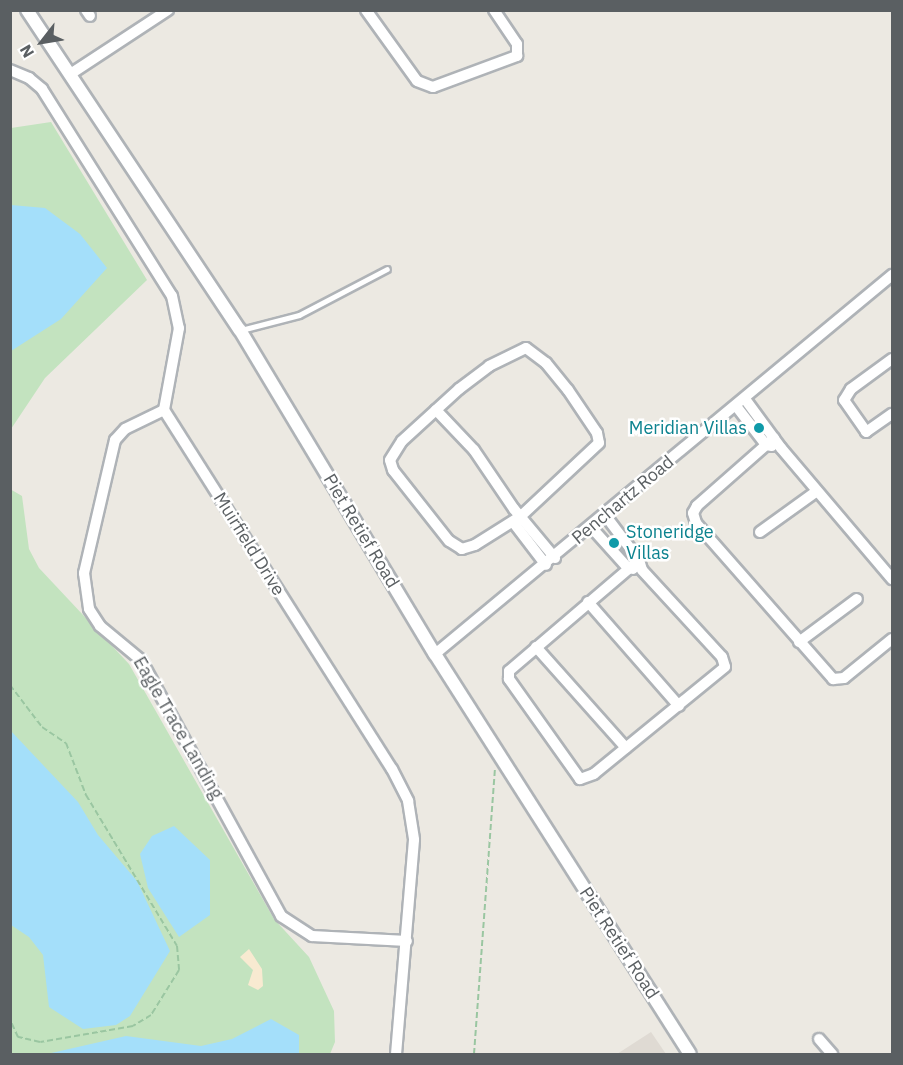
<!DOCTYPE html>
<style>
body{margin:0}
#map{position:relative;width:903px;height:1065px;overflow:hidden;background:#ece9e2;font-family:"IBM Plex Sans",sans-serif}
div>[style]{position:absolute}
.education>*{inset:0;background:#dfdad3}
.green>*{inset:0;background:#c3e3bf}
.sand>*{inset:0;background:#f8ead1}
.water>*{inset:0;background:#a4dffa}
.path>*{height:2px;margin-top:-1px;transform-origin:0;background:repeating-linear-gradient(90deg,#9ac6a1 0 6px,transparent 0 9px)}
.roads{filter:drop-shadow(2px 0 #afb3b7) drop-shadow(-2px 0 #afb3b7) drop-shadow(0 2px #afb3b7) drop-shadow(0 -2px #afb3b7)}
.service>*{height:5px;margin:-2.5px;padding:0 2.5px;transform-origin:2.5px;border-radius:2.5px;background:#fff}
.minor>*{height:10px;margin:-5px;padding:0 5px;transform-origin:5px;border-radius:5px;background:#fff}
.tertiary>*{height:12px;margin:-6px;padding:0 6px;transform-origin:6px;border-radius:6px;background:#fff}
.dots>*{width:16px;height:16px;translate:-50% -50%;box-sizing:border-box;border:3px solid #fff;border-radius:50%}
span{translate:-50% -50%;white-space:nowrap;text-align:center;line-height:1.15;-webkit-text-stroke:5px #fff;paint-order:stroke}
.culture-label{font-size:18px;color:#0d838f}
.right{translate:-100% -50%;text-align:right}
.left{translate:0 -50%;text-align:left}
.street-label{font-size:18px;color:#5a5f62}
.frame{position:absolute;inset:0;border:12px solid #5a5f62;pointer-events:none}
.north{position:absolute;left:12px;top:12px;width:60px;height:60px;-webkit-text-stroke:4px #fff;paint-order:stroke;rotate:239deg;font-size:16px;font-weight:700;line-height:24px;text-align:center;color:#5a5f62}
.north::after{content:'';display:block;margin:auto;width:21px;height:27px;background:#5a5f62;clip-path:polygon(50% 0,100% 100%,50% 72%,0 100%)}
</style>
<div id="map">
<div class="education">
<i style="clip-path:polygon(651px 1032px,666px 1054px,617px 1054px)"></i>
</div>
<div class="green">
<i style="clip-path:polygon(51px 122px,147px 280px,45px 378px,11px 429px,11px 128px)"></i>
<i style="clip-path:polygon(10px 489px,22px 496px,29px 549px,39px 568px,129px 664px,274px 919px,309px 957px,334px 1011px,335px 1042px,330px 1054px,11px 1054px)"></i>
</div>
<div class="sand">
<i style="clip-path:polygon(249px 949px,262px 969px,263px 986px,258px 990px,248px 985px,253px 970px,240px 957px)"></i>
</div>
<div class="water">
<i style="clip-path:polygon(11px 205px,45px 208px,80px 234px,107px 268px,61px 319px,11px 351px)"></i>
<i style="clip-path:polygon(10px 730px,78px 802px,98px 835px,137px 881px,170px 951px,130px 1016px,116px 1025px,83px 1029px,49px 1007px,43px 955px,29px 937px,11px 925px)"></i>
<i style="clip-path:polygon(174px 826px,210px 860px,210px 915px,179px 937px,148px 888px,140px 854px,152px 836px)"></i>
<i style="clip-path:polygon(271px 1019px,299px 1035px,299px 1054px,47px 1054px,126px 1036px,201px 1046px,232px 1039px)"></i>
</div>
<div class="path">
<i style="left:10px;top:685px;width:53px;rotate:52.7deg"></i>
<i style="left:42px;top:727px;width:29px;rotate:34deg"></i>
<i style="left:66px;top:743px;width:56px;rotate:69deg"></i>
<i style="left:86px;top:795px;width:176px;rotate:58.9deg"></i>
<i style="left:177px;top:946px;width:24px;rotate:85deg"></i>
<i style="left:179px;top:970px;width:53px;rotate:121.9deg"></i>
<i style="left:151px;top:1015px;width:21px;rotate:149deg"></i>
<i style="left:133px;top:1026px;width:94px;rotate:170.2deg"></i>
<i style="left:40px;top:1042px;width:23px;rotate:-167deg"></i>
<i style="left:18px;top:1037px;width:19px;rotate:-115deg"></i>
<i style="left:474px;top:1054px;width:285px;rotate:-85.8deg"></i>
</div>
<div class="roads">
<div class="service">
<i style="left:241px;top:330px;width:60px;rotate:-14.5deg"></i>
<i style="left:299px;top:315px;width:99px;rotate:-27.6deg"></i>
</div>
<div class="minor">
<i style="left:86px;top:10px;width:7px;rotate:56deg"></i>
<i style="left:366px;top:10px;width:87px;rotate:54.3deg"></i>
<i style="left:417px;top:81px;width:17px;rotate:21deg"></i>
<i style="left:433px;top:87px;width:90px;rotate:-20.3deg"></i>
<i style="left:517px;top:56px;width:12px;rotate:-90deg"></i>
<i style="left:517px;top:44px;width:41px;rotate:-124.1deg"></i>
<i style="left:10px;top:70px;width:21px;rotate:23deg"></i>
<i style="left:29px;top:78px;width:17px;rotate:40deg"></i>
<i style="left:42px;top:89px;width:244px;rotate:57.9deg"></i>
<i style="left:172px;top:296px;width:33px;rotate:78deg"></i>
<i style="left:179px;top:328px;width:83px;rotate:100.4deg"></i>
<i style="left:164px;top:410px;width:425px;rotate:57.6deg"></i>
<i style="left:392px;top:769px;width:36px;rotate:63deg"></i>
<i style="left:408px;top:801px;width:39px;rotate:81deg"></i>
<i style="left:414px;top:840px;width:215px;rotate:94.8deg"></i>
<i style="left:72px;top:73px;width:115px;rotate:-33.3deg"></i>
<i style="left:526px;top:348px;width:25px;rotate:37deg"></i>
<i style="left:546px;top:363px;width:35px;rotate:51deg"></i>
<i style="left:568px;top:390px;width:52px;rotate:56deg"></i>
<i style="left:597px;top:433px;width:10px;rotate:79deg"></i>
<i style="left:599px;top:443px;width:107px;rotate:136.9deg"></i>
<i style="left:521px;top:516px;width:54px;rotate:147.8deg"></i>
<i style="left:475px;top:545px;width:14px;rotate:163deg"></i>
<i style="left:462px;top:549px;width:15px;rotate:-148deg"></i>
<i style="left:449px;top:541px;width:90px;rotate:-128.3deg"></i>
<i style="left:393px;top:470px;width:10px;rotate:-107deg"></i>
<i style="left:390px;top:460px;width:22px;rotate:-58deg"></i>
<i style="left:402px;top:441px;width:77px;rotate:-42.4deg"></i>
<i style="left:459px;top:389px;width:38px;rotate:-37deg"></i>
<i style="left:489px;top:366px;width:41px;rotate:-25.9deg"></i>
<i style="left:892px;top:359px;width:51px;rotate:143.8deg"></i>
<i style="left:851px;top:389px;width:13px;rotate:122deg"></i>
<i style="left:844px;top:400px;width:39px;rotate:55deg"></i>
<i style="left:866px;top:432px;width:32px;rotate:-35deg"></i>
<i style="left:745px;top:399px;width:61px;rotate:53.7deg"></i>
<i style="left:781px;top:448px;width:172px;rotate:49.7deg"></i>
<i style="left:736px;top:406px;width:49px;rotate:52.4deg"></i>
<i style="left:766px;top:445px;width:6px;rotate:9deg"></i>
<i style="left:164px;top:410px;width:43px;rotate:154deg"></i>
<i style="left:125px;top:429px;width:15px;rotate:132deg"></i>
<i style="left:115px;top:440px;width:137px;rotate:103.1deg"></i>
<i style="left:84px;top:573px;width:36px;rotate:82deg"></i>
<i style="left:89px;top:609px;width:20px;rotate:57deg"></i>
<i style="left:100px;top:626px;width:53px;rotate:39.7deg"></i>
<i style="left:141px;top:660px;width:292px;rotate:61.3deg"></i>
<i style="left:281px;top:916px;width:37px;rotate:33deg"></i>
<i style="left:312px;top:936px;width:95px;rotate:3deg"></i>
<i style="left:436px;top:410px;width:55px;rotate:46.5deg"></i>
<i style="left:474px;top:450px;width:71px;rotate:55.9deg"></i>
<i style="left:514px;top:509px;width:64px;rotate:50.1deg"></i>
<i style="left:774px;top:438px;width:103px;rotate:138.6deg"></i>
<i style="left:697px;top:506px;width:8px;rotate:120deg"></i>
<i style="left:693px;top:513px;width:10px;rotate:73deg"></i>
<i style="left:696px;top:523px;width:208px;rotate:48.7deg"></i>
<i style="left:833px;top:679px;width:11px;rotate:-5deg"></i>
<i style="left:844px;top:678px;width:62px;rotate:-39.1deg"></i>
<i style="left:605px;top:515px;width:56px;rotate:52.9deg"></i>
<i style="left:639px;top:560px;width:10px;rotate:73deg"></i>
<i style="left:642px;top:570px;width:118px;rotate:47.4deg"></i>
<i style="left:722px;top:657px;width:10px;rotate:73deg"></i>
<i style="left:725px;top:667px;width:169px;rotate:140.8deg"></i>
<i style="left:594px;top:774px;width:15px;rotate:160deg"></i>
<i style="left:580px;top:779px;width:123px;rotate:-125.4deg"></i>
<i style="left:509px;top:679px;width:8px;rotate:-90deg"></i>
<i style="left:509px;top:671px;width:171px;rotate:-40.5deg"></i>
<i style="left:513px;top:522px;width:54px;rotate:52.5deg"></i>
<i style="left:591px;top:527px;width:55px;rotate:47.9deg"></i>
<i style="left:628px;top:568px;width:5px;rotate:11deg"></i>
<i style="left:760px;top:532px;width:70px;rotate:-35.7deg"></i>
<i style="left:588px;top:602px;width:138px;rotate:48.8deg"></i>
<i style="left:799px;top:642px;width:72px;rotate:-36.6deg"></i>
<i style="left:536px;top:647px;width:135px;rotate:48.3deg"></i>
<i style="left:435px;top:654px;width:594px;rotate:-39.67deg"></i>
<i style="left:819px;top:1039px;width:20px;rotate:49deg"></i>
</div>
<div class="tertiary">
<i style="left:27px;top:10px;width:384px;rotate:56.4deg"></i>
<i style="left:240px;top:330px;width:378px;rotate:59deg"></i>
<i style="left:435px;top:654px;width:474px;rotate:57.5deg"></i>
</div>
</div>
<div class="dots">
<i style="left:759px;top:428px;background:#0f9aa8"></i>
<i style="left:614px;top:543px;background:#0f9aa8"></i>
</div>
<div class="culture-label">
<span class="right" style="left:747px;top:428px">Meridian Villas</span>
<span class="left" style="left:626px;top:543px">Stoneridge<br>Villas</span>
</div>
<div class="street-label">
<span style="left:623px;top:500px;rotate:-40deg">Penchartz Road</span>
<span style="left:361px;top:531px;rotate:59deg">Piet Retief Road</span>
<span style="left:249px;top:544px;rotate:58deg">Muirfield Drive</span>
<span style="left:178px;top:728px;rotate:60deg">Eagle Trace Landing</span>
<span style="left:619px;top:943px;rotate:57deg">Piet Retief Road</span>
</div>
<div class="frame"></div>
<div class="north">N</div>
</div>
